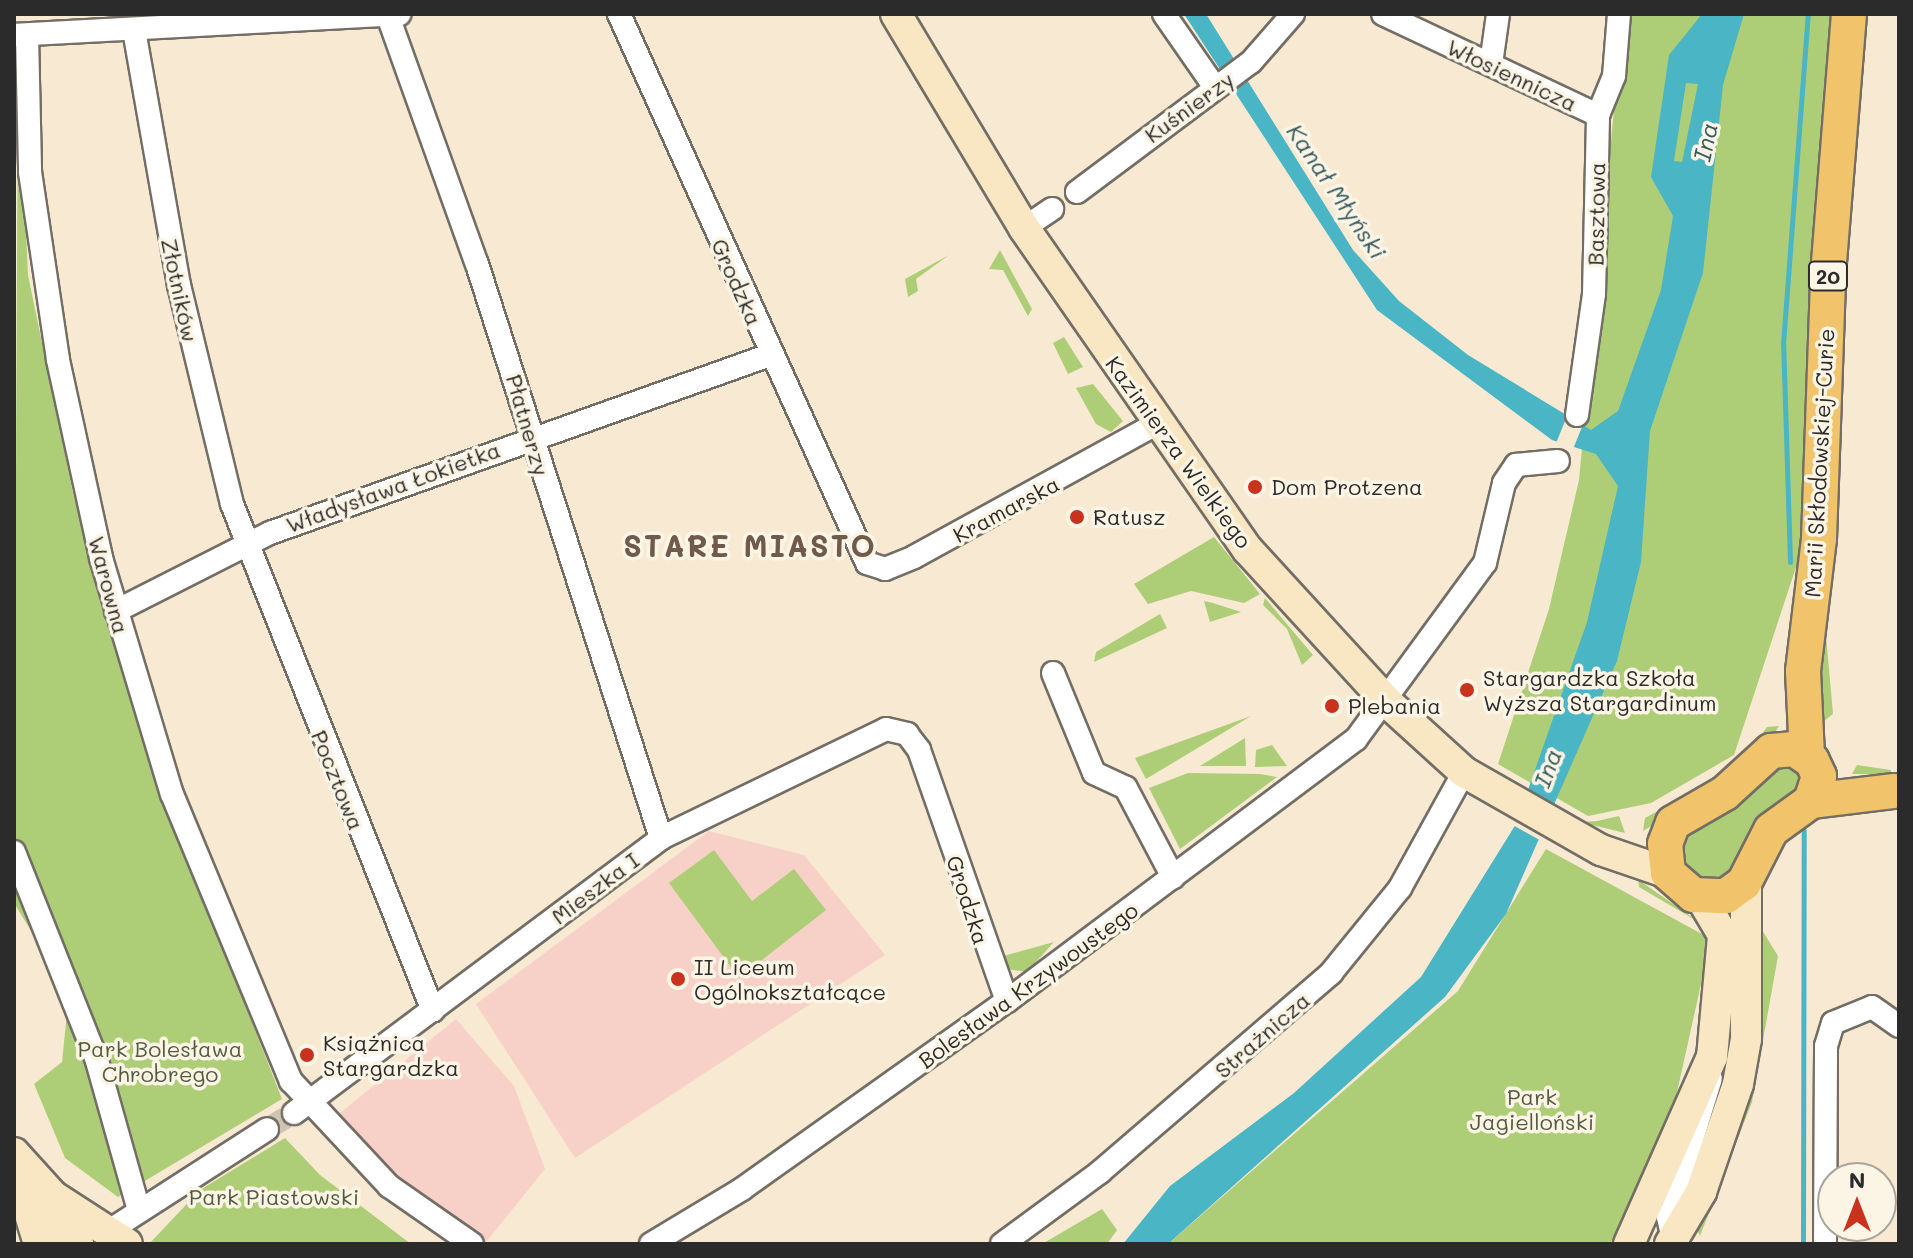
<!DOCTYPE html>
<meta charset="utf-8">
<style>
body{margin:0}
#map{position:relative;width:1913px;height:1258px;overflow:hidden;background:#f8e9d2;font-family:Mali,sans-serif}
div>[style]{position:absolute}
.built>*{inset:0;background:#f7d1c7}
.green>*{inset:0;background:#adce77}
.water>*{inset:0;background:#49b5c5}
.pier>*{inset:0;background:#f8e9d2;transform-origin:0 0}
.stream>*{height:5px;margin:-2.5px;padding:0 2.5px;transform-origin:2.5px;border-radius:2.5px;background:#49b5c5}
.street-tunnel>*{height:22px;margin-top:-11px;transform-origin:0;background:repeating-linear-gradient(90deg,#cfc3b1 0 22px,transparent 0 33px)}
.roads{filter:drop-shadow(2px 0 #736e65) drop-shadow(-2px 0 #736e65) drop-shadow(0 2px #736e65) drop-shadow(0 -2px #736e65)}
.street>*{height:22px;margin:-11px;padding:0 11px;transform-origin:11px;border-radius:11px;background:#fff}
.secondary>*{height:30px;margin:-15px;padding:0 15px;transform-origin:15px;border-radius:15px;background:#f9e7c3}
.primary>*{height:34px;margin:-17px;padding:0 17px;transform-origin:17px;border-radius:17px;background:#f1c36a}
.dots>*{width:22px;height:22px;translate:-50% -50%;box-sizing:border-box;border:4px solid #fcf5e5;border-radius:50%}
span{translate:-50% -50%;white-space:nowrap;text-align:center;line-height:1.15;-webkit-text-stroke:7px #fcf5e5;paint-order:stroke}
.shield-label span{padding:2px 6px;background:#fcf5e5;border:2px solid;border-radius:6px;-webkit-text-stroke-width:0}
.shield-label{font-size:20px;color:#2b2b2b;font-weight:700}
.street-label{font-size:22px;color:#2b2b2b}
.poi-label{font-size:22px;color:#2b2b2b}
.left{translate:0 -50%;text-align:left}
.park-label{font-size:22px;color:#525c42}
.water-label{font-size:24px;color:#365b61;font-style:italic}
.district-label{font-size:30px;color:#705a4b;font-weight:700;letter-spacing:2px}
.frame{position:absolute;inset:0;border:16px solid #2b2b2b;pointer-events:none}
.north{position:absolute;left:1817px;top:1162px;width:80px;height:80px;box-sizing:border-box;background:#fcf5e5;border:2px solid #a8a49b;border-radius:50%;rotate:0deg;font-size:22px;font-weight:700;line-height:32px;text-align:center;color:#2b2b2b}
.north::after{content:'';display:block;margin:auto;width:28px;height:36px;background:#c8321e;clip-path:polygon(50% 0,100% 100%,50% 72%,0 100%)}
</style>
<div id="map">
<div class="built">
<i style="clip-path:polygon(709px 831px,804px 855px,885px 955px,575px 1158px,476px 1004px)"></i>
<i style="clip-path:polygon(456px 1019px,514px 1086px,545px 1169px,486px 1242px,375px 1159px,340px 1113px)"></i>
</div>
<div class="green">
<i style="clip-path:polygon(1623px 14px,1839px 14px,1806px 537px,1734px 755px,1651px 803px,1588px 816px,1498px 764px,1549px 609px,1579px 480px)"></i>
<i style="clip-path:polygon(18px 48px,28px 275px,73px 493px,165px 799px,282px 1099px,118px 1197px,65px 1158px,34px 1084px,62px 1062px,69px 993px,14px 903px)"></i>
<i style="clip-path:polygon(1000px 250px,1032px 309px,1028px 316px,1003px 270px,989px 269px)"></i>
<i style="clip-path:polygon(949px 255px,916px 279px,918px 291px,908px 297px,905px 279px)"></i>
<i style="clip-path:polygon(1064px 337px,1083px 367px,1068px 374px,1053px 343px)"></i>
<i style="clip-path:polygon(1093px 384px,1123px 421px,1111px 432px,1096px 424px,1076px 388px)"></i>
<i style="clip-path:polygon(1214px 537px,1260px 594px,1244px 603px,1191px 591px,1148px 604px,1134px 584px)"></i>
<i style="clip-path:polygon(1265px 598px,1313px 655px,1302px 665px,1287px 629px,1263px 605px)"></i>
<i style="clip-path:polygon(1204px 601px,1213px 603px,1241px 612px,1210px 622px)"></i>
<i style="clip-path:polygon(1824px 613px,1833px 714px,1824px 721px,1810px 719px)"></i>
<i style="clip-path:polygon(1160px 614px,1167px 628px,1094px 662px,1096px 652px)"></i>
<i style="clip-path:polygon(1251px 716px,1146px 779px,1135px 758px)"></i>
<i style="clip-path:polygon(1779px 726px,1769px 742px,1723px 781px,1643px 831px,1645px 818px,1739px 767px,1767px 727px)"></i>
<i style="clip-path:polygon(1245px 738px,1246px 766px,1200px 766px)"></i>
<i style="clip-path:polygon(1272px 745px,1287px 766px,1255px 767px,1256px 750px)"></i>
<i style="clip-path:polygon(1787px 765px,1798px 772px,1801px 789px,1737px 871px,1708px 885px,1679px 866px,1680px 835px,1773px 767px)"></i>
<i style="clip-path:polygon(1857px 765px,1891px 770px,1891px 774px,1852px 774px)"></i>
<i style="clip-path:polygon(1188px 773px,1260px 774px,1277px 777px,1180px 849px,1149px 788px)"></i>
<i style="clip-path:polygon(1619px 816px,1625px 833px,1580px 822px,1597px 821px)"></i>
<i style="clip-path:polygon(1546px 849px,1711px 939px,1664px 1151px,1610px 1244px,1168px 1244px,1458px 991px)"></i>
<i style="clip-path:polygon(714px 850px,752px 901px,794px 869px,826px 910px,739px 978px,669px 883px)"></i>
<i style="clip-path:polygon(1637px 869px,1643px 883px,1702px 924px,1639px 887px)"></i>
<i style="clip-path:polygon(1762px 930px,1778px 956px,1752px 1102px,1700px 1236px,1695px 1225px,1708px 1191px,1750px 931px)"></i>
<i style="clip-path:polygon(1054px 942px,1027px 972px,1007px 969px,996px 958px)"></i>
<i style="clip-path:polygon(285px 1138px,320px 1175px,411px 1244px,149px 1244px,200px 1190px)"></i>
<i style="clip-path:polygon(1102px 1209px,1117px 1230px,1107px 1244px,1042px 1244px)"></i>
</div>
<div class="water">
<i style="clip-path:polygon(evenodd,1184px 14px,1206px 14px,1353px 250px,1399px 301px,1468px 355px,1591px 430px,1618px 411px,1661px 290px,1673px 216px,1651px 177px,1669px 55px,1702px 14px,1744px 14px,1723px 85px,1703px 273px,1650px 431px,1641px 562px,1617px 661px,1506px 914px,1445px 997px,1168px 1244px,1123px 1244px,1170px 1186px,1294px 1093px,1421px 977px,1516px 824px,1587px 622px,1618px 486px,1596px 454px,1552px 440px,1377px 310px,1184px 14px,1686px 83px,1698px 84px,1682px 162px,1674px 161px,1686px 83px)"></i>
</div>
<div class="pier">
<i style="left:1567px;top:416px;width:18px;height:28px;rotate:22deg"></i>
<i style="clip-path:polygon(1523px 786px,1559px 806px,1543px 842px,1511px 824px)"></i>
</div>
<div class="stream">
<i style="left:1790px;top:562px;width:218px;rotate:-91.8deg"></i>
<i style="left:1783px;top:344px;width:331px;rotate:-85.7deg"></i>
<i style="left:1803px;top:1244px;width:414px;rotate:-89.9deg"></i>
</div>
<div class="street-tunnel">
<i style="left:267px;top:1129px;width:31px;rotate:-31deg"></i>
</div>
<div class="roads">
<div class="street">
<i style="left:619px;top:14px;width:602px;rotate:65.69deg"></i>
<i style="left:867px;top:563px;width:19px;rotate:18deg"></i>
<i style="left:885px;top:569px;width:31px;rotate:-22deg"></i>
<i style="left:914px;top:557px;width:276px;rotate:-28.8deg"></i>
<i style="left:1164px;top:14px;width:88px;rotate:55.2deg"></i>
<i style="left:1383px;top:14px;width:238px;rotate:25.2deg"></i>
<i style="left:388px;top:16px;width:263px;rotate:70.3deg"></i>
<i style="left:477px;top:264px;width:603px;rotate:72.23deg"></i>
<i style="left:134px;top:30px;width:259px;rotate:80deg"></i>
<i style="left:179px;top:285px;width:225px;rotate:76.4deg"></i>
<i style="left:232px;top:504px;width:545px;rotate:68.37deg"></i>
<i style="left:14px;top:35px;width:386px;rotate:-3.1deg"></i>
<i style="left:27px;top:35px;width:137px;rotate:88.7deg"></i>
<i style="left:30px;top:172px;width:190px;rotate:81.5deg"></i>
<i style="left:58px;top:360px;width:203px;rotate:77.7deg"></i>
<i style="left:101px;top:558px;width:246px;rotate:73.3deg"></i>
<i style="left:172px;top:794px;width:311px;rotate:67.5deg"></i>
<i style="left:291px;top:1081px;width:144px;rotate:47deg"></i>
<i style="left:389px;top:1186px;width:101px;rotate:34.9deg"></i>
<i style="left:1491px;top:64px;width:50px;rotate:-82deg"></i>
<i style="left:1077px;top:192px;width:217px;rotate:-36.8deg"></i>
<i style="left:1251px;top:62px;width:64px;rotate:-48.8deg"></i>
<i style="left:1024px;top:228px;width:34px;rotate:-34deg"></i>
<i style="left:1577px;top:415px;width:122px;rotate:-82deg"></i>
<i style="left:1594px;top:294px;width:179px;rotate:-88.7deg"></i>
<i style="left:1598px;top:115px;width:42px;rotate:-67.7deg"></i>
<i style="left:1614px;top:76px;width:62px;rotate:-85.4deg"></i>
<i style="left:116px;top:611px;width:173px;rotate:-26.9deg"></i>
<i style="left:270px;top:533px;width:531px;rotate:-19.6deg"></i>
<i style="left:1053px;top:673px;width:108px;rotate:67.7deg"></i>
<i style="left:1094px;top:773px;width:35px;rotate:25deg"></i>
<i style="left:1126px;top:788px;width:101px;rotate:62.2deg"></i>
<i style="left:14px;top:852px;width:225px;rotate:68.3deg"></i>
<i style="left:97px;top:1061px;width:155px;rotate:74.3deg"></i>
<i style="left:294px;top:1113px;width:459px;rotate:-36.8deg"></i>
<i style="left:661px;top:838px;width:250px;rotate:-25.8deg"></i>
<i style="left:886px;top:729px;width:22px;rotate:13deg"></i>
<i style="left:907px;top:734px;width:20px;rotate:53deg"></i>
<i style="left:919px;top:750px;width:266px;rotate:70.7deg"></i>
<i style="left:109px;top:1231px;width:188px;rotate:-32.8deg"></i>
<i style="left:1673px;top:1239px;width:23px;rotate:-103deg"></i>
<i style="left:1668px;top:1217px;width:145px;rotate:-72.8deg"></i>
<i style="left:651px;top:1244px;width:106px;rotate:-31.1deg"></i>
<i style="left:742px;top:1189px;width:325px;rotate:-35.4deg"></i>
<i style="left:1007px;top:1001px;width:436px;rotate:-36.9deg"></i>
<i style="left:1356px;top:739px;width:218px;rotate:-53.8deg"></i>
<i style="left:1485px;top:563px;width:82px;rotate:-76.6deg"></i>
<i style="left:1504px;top:483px;width:22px;rotate:-56deg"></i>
<i style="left:1516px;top:465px;width:42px;rotate:-5.4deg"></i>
<i style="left:1002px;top:1244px;width:122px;rotate:-36.3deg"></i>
<i style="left:1100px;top:1172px;width:305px;rotate:-40.7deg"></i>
<i style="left:1331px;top:973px;width:109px;rotate:-50.9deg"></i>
<i style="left:1400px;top:888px;width:132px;rotate:-61.1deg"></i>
<i style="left:1825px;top:1244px;width:198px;rotate:-89.7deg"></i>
<i style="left:1826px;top:1046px;width:24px;rotate:-73deg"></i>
<i style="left:1833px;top:1023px;width:42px;rotate:-22.3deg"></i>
<i style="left:1872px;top:1007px;width:33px;rotate:35deg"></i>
</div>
<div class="secondary">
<i style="left:896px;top:14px;width:249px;rotate:59.1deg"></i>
<i style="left:1024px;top:228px;width:392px;rotate:55.2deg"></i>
<i style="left:1248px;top:550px;width:207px;rotate:47.5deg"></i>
<i style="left:1388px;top:703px;width:103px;rotate:42.2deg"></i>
<i style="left:1464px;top:772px;width:158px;rotate:29.7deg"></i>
<i style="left:1601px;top:850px;width:71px;rotate:18.9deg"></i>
<i style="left:14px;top:1153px;width:58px;rotate:47.8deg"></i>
<i style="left:53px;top:1196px;width:88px;rotate:33deg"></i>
<i style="left:14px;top:1162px;width:86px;rotate:73deg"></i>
<i style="left:28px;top:1203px;width:65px;rotate:39.4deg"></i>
<i style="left:1629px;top:1244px;width:205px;rotate:-66.1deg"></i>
<i style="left:1712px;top:1057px;width:122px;rotate:-84.8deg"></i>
<i style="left:1723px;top:935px;width:45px;rotate:-120.5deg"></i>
<i style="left:1670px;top:1244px;width:61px;rotate:-59.2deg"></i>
<i style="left:1701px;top:1192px;width:114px;rotate:-71.1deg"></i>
<i style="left:1738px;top:1084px;width:46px;rotate:-79.9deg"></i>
<i style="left:1746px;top:1039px;width:160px;rotate:-90deg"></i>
</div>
<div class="primary">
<i style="left:1807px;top:756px;width:85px;rotate:-92.7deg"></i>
<i style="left:1803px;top:671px;width:133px;rotate:-83.1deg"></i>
<i style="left:1819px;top:539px;width:264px;rotate:-88deg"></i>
<i style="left:1828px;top:275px;width:262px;rotate:-85.4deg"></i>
<i style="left:1811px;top:801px;width:26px;rotate:-72deg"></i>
<i style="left:1819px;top:776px;width:17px;rotate:-115deg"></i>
<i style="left:1812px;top:761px;width:22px;rotate:-146deg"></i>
<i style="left:1794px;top:749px;width:23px;rotate:175deg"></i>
<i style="left:1771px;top:751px;width:62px;rotate:137.6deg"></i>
<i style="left:1725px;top:793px;width:60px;rotate:150deg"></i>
<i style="left:1673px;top:823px;width:22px;rotate:111deg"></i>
<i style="left:1665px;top:844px;width:29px;rotate:84deg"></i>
<i style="left:1668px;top:873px;width:33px;rotate:41deg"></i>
<i style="left:1693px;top:895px;width:33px;rotate:2deg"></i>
<i style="left:1726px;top:896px;width:22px;rotate:-36deg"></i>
<i style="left:1744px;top:883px;width:59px;rotate:-63deg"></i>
<i style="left:1771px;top:830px;width:49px;rotate:-35.9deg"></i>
<i style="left:1811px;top:801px;width:84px;rotate:-6.9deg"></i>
</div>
</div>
<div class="dots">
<i style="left:1255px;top:487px;background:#c8321e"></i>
<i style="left:1077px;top:517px;background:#c8321e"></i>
<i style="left:1467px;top:690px;background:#c8321e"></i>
<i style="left:1332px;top:706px;background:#c8321e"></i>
<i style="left:678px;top:979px;background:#c8321e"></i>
<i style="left:307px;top:1055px;background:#c8321e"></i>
</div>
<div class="shield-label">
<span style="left:1828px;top:276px">20</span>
</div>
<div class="street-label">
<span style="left:1512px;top:75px;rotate:25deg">Włosiennicza</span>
<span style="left:1189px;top:107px;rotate:-36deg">Kuśnierzy</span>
<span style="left:1596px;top:214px;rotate:-89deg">Basztowa</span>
<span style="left:737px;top:282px;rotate:66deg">Grodzka</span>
<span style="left:180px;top:290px;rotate:78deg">Złotników</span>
<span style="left:528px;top:425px;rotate:74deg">Płatnerzy</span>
<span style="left:1179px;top:452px;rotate:54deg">Kazimierza Wielkiego</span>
<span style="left:1819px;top:463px;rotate:-87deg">Marii Skłodowskiej-Curie</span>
<span style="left:393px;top:487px;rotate:-20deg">Władysława Łokietka</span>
<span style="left:1006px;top:509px;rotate:-28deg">Kramarska</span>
<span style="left:109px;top:585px;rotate:75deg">Warowna</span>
<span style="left:338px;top:780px;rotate:68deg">Pocztowa</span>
<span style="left:595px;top:888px;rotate:-37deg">Mieszka I</span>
<span style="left:968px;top:900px;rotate:72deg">Grodzka</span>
<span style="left:1028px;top:985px;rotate:-36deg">Bolesława Krzywoustego</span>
<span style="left:1262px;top:1035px;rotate:-41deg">Strażnicza</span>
</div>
<div class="poi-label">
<span class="left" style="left:1271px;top:487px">Dom Protzena</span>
<span class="left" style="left:1093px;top:517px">Ratusz</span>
<span class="left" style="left:1483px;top:690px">Stargardzka Szkoła<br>Wyższa Stargardinum</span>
<span class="left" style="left:1348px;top:706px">Plebania</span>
<span class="left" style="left:694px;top:979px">II Liceum<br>Ogólnokształcące</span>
<span class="left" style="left:323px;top:1055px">Książnica<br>Stargardzka</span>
</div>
<div class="park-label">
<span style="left:160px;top:1061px">Park Bolesława<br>Chrobrego</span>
<span style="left:1532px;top:1109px">Park<br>Jagielloński</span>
<span style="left:274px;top:1197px">Park Piastowski</span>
</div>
<div class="water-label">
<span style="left:1705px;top:142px;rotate:-78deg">Ina</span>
<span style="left:1337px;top:191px;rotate:56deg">Kanał Młyński</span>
<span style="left:1547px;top:768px;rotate:-69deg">Ina</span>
</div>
<div class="district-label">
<span style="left:750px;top:545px">STARE MIASTO</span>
</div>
<div class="frame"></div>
<div class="north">N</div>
</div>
